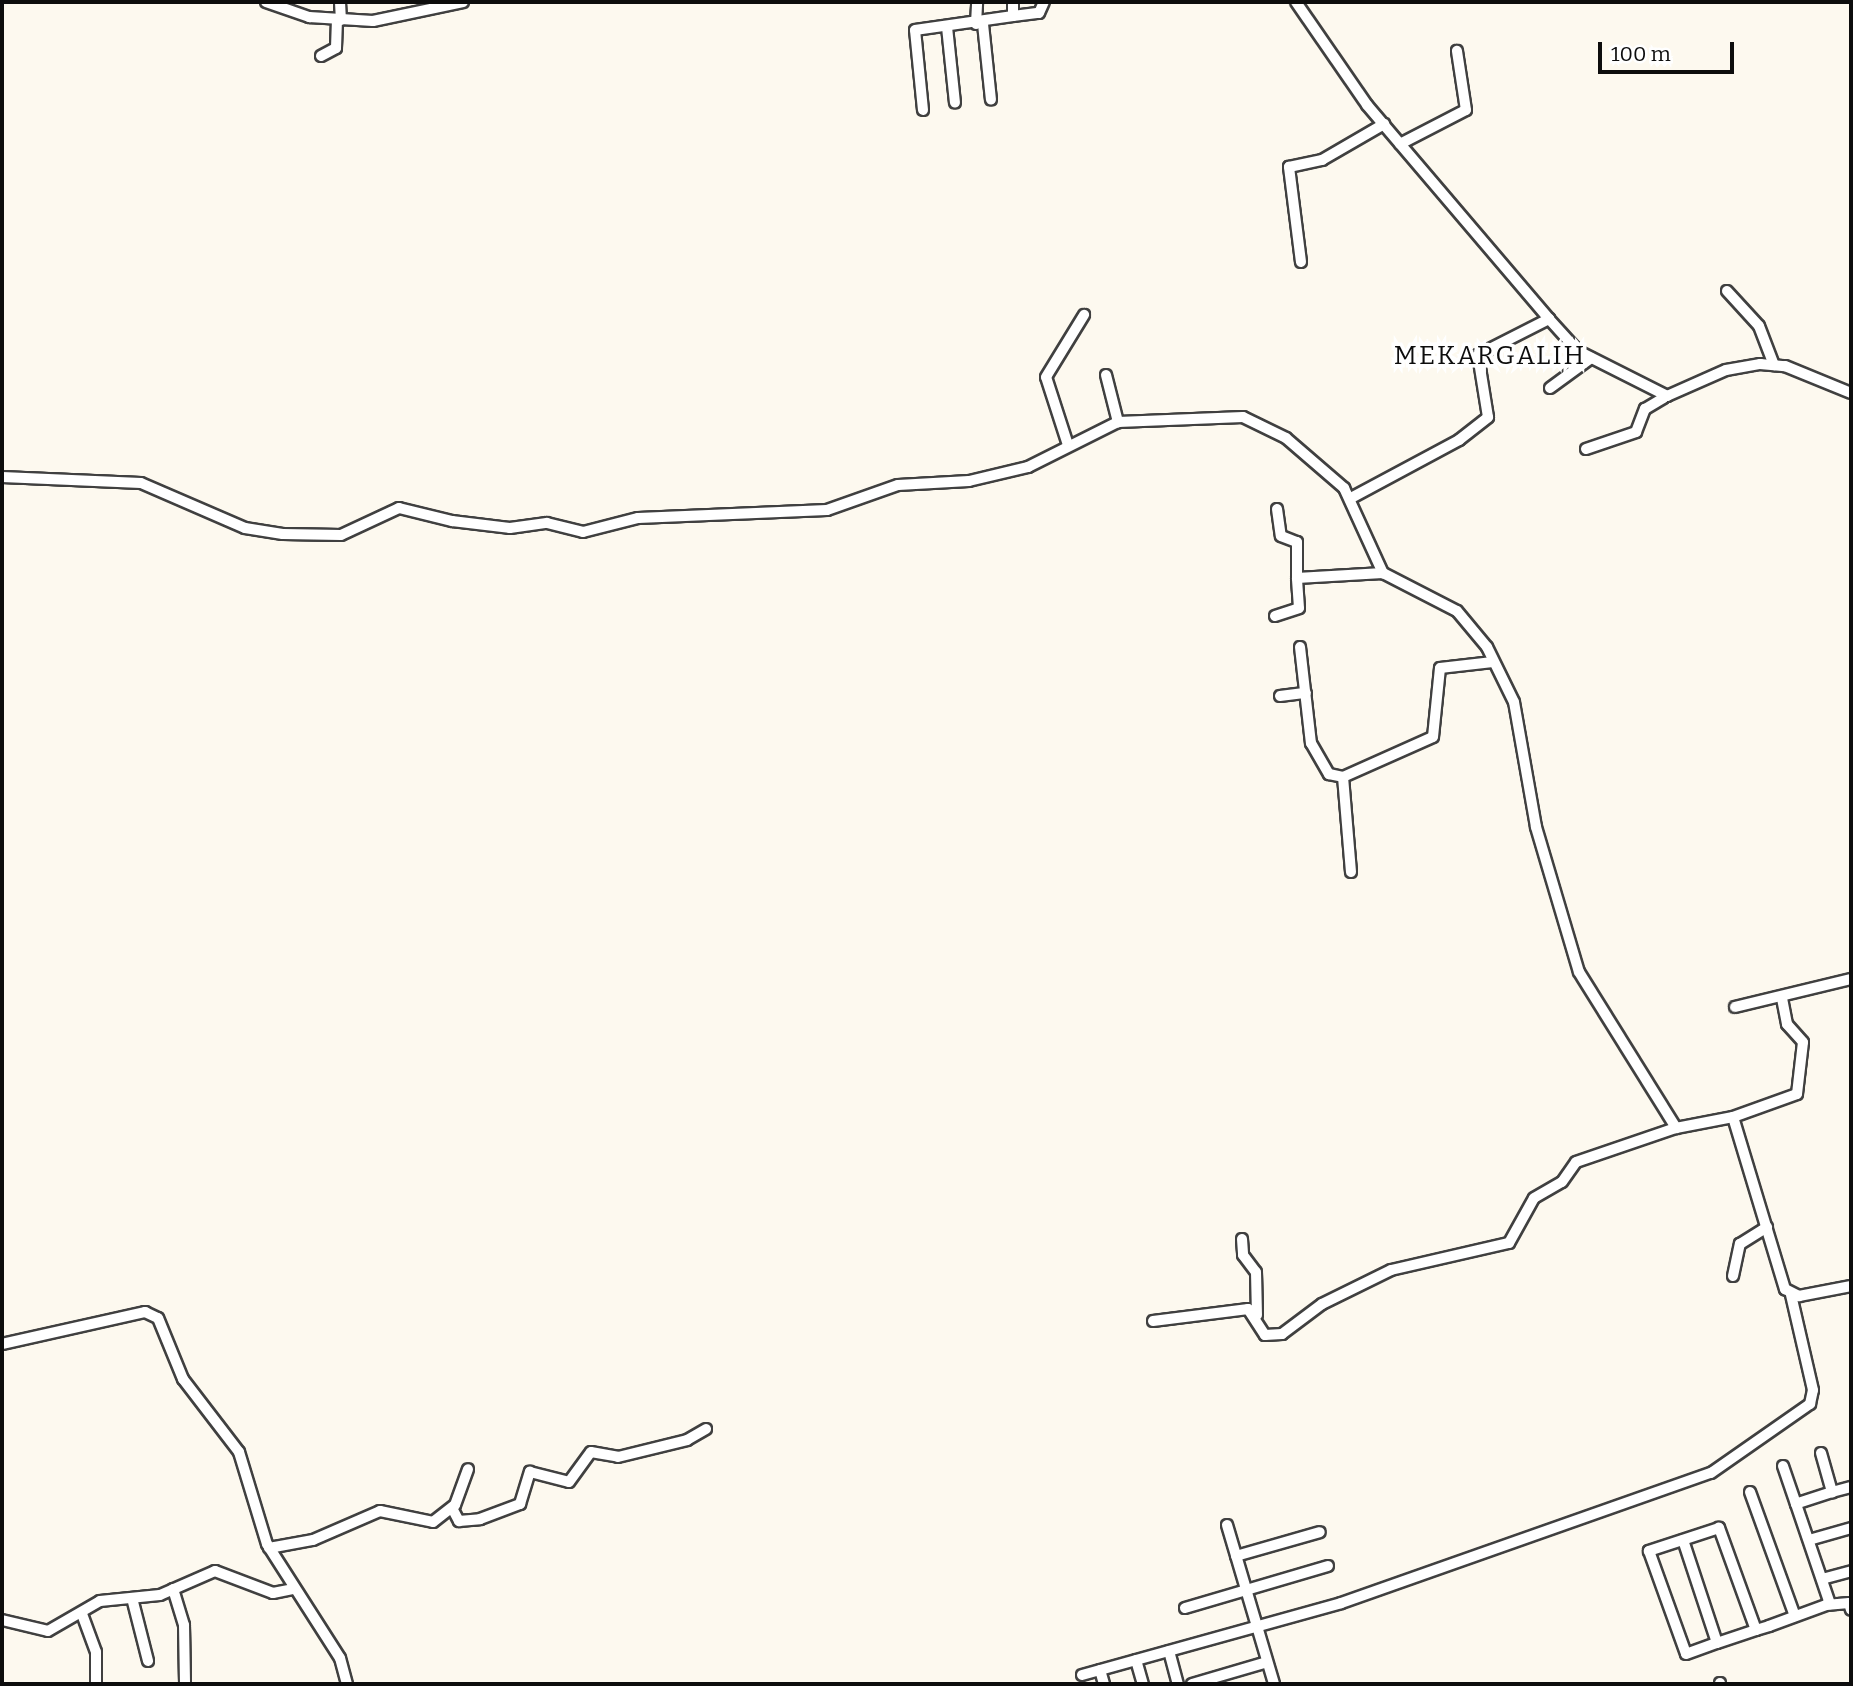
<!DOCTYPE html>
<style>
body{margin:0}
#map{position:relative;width:1853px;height:1686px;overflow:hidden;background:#fdf9ef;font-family:Bitter,serif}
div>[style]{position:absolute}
.roads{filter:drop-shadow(2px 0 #404040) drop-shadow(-2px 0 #404040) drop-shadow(0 2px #404040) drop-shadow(0 -2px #404040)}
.street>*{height:10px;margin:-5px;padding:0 5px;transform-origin:5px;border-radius:5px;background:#fff}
span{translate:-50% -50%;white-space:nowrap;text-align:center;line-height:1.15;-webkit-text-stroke:7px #fff;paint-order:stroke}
.quarter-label{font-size:26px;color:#0d0d0d;letter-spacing:2px}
.frame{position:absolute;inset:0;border:4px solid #0d0d0d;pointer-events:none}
.scale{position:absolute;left:1598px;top:42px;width:136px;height:32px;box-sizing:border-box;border:4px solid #0d0d0d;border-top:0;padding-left:9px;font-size:21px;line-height:24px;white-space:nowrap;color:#0d0d0d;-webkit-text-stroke:5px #fff;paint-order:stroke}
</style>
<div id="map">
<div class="roads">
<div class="street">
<i style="left:266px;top:2px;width:46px;rotate:19.2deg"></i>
<i style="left:309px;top:17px;width:64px;rotate:3.6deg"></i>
<i style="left:373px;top:21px;width:92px;rotate:-11.9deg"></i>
<i style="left:340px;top:2px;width:18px;rotate:87deg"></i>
<i style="left:1013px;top:2px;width:14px;rotate:90deg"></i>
<i style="left:1013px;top:16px;width:26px;rotate:-7deg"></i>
<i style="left:1039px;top:13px;width:12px;rotate:-66deg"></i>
<i style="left:1296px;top:2px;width:125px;rotate:55.4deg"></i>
<i style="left:1367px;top:105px;width:281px;rotate:49.6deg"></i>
<i style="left:976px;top:24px;width:22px;rotate:-87deg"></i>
<i style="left:983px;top:24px;width:76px;rotate:84deg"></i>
<i style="left:947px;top:27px;width:76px;rotate:84deg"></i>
<i style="left:321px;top:56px;width:17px;rotate:-28deg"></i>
<i style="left:336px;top:48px;width:28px;rotate:-88deg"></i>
<i style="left:923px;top:110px;width:80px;rotate:-95.7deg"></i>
<i style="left:915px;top:30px;width:99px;rotate:-8.1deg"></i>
<i style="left:1400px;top:144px;width:74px;rotate:-27.3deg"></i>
<i style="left:1466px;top:110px;width:60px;rotate:-98.7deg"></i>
<i style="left:1301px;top:262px;width:96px;rotate:-97.2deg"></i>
<i style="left:1289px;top:167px;width:34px;rotate:-12deg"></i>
<i style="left:1322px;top:160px;width:72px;rotate:-30.1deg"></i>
<i style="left:1727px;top:291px;width:47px;rotate:47.6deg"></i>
<i style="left:1759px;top:326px;width:42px;rotate:69deg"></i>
<i style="left:1106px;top:375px;width:49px;rotate:75.7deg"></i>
<i style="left:1550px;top:388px;width:51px;rotate:-36.2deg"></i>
<i style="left:1068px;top:445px;width:71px;rotate:-107.9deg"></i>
<i style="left:1046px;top:377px;width:73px;rotate:-58.5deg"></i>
<i style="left:1586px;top:449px;width:53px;rotate:-18.8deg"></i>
<i style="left:1636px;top:432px;width:25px;rotate:-69deg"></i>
<i style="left:1645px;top:409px;width:21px;rotate:-31deg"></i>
<i style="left:2px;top:477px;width:139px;rotate:2.5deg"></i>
<i style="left:141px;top:483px;width:113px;rotate:23.4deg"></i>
<i style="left:245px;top:528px;width:38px;rotate:9deg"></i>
<i style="left:283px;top:534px;width:58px;rotate:1deg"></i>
<i style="left:341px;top:535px;width:64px;rotate:-25deg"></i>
<i style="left:399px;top:508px;width:55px;rotate:13.8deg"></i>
<i style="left:452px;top:521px;width:58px;rotate:6.9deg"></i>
<i style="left:510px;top:528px;width:37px;rotate:-8deg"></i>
<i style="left:547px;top:523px;width:37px;rotate:14deg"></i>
<i style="left:583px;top:532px;width:57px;rotate:-14.3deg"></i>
<i style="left:638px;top:518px;width:189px;rotate:-2.4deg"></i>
<i style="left:827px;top:510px;width:75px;rotate:-19.4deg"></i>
<i style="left:898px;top:485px;width:71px;rotate:-3.2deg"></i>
<i style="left:969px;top:481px;width:61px;rotate:-13.3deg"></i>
<i style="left:1028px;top:467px;width:101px;rotate:-26.6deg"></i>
<i style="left:1118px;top:422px;width:125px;rotate:-2.3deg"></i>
<i style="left:1243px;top:417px;width:48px;rotate:26deg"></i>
<i style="left:1286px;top:438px;width:77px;rotate:40.8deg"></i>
<i style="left:1344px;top:488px;width:94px;rotate:65.4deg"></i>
<i style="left:1383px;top:573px;width:83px;rotate:27.2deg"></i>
<i style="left:1457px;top:611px;width:47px;rotate:50.2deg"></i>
<i style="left:1487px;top:647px;width:61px;rotate:63.9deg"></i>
<i style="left:1514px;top:702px;width:127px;rotate:80deg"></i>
<i style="left:1536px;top:827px;width:151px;rotate:73.5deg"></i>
<i style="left:1579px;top:972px;width:184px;rotate:58.1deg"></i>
<i style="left:1351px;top:498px;width:123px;rotate:-28.2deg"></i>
<i style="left:1459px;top:440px;width:37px;rotate:-38deg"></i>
<i style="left:1488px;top:417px;width:63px;rotate:-99.2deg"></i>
<i style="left:1478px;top:355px;width:80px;rotate:-26.9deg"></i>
<i style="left:1549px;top:319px;width:43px;rotate:47.8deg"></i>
<i style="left:1578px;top:351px;width:100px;rotate:26.8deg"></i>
<i style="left:1667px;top:396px;width:64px;rotate:-23.8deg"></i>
<i style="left:1726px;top:370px;width:35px;rotate:-10deg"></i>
<i style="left:1760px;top:364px;width:25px;rotate:5deg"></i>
<i style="left:1785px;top:366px;width:71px;rotate:22.2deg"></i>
<i style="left:1277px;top:509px;width:27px;rotate:82deg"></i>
<i style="left:1281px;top:536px;width:17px;rotate:21deg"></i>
<i style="left:1297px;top:542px;width:36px;rotate:90deg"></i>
<i style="left:1297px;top:578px;width:86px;rotate:-3.3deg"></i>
<i style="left:1275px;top:616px;width:25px;rotate:-18deg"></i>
<i style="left:1299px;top:608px;width:30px;rotate:-94deg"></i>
<i style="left:1300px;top:647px;width:97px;rotate:83.5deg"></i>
<i style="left:1311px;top:743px;width:36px;rotate:60deg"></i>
<i style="left:1329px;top:774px;width:14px;rotate:12deg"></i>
<i style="left:1280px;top:696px;width:26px;rotate:-7deg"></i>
<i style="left:1351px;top:872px;width:95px;rotate:-94.8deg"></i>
<i style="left:1343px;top:777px;width:98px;rotate:-24deg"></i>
<i style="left:1433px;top:737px;width:69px;rotate:-84.2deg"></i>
<i style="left:1440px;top:668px;width:53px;rotate:-6.5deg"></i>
<i style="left:1735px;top:1007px;width:119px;rotate:-13.6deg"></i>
<i style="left:1733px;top:1117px;width:68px;rotate:-19.8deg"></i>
<i style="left:1797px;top:1094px;width:52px;rotate:-83.4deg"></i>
<i style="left:1803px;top:1042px;width:24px;rotate:-132deg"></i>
<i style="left:1787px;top:1024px;width:26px;rotate:-101deg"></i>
<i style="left:1242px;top:1239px;width:16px;rotate:86deg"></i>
<i style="left:1243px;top:1255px;width:21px;rotate:53deg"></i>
<i style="left:1256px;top:1272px;width:43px;rotate:88.7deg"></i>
<i style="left:1733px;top:1276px;width:33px;rotate:-78deg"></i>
<i style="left:1740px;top:1244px;width:32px;rotate:-32deg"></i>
<i style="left:1153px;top:1321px;width:96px;rotate:-7.2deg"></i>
<i style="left:1248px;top:1309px;width:31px;rotate:57deg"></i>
<i style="left:1265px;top:1335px;width:17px;rotate:-3deg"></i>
<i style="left:1282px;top:1334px;width:50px;rotate:-36.9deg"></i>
<i style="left:1322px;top:1304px;width:77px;rotate:-26.2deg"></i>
<i style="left:1391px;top:1270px;width:121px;rotate:-12.9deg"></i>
<i style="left:1509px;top:1243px;width:51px;rotate:-60.9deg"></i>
<i style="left:1534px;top:1198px;width:32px;rotate:-30deg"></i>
<i style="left:1562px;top:1182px;width:24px;rotate:-55deg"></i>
<i style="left:1576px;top:1162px;width:106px;rotate:-18.8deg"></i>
<i style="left:1676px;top:1128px;width:58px;rotate:-10.9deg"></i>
<i style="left:1733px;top:1117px;width:180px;rotate:73.2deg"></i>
<i style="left:1785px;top:1289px;width:16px;rotate:27deg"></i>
<i style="left:1799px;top:1296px;width:53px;rotate:-10.9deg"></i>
<i style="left:2px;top:1344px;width:147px;rotate:-12.6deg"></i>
<i style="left:145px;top:1312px;width:14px;rotate:25deg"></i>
<i style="left:158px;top:1318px;width:66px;rotate:67.7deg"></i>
<i style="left:183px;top:1379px;width:92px;rotate:52.5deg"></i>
<i style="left:239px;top:1452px;width:96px;rotate:73.1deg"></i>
<i style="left:267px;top:1544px;width:135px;rotate:57.4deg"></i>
<i style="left:340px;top:1658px;width:27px;rotate:75deg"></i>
<i style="left:1821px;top:1453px;width:41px;rotate:74.2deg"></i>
<i style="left:1832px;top:1492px;width:38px;rotate:162deg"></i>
<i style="left:1796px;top:1504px;width:106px;rotate:71.2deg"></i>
<i style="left:1783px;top:1466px;width:40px;rotate:71.1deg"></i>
<i style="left:1750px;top:1492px;width:132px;rotate:70.1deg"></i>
<i style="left:1832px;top:1492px;width:20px;rotate:-15deg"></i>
<i style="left:452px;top:1508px;width:15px;rotate:62deg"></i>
<i style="left:459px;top:1521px;width:21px;rotate:-5deg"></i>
<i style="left:480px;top:1519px;width:43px;rotate:-20.6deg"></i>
<i style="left:520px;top:1504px;width:34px;rotate:-73deg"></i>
<i style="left:530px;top:1472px;width:40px;rotate:14.4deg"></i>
<i style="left:569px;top:1482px;width:37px;rotate:-54deg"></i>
<i style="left:591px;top:1452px;width:27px;rotate:10deg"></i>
<i style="left:618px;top:1457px;width:71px;rotate:-13.8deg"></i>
<i style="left:687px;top:1440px;width:22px;rotate:-30deg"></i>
<i style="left:1227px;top:1525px;width:166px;rotate:73.5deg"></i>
<i style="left:1683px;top:1540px;width:108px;rotate:71.7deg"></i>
<i style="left:1809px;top:1540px;width:44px;rotate:-15.9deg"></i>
<i style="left:269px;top:1548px;width:45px;rotate:-10.3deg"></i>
<i style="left:313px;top:1540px;width:73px;rotate:-23.4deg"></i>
<i style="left:380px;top:1511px;width:54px;rotate:11.7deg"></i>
<i style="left:433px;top:1522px;width:28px;rotate:-38deg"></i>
<i style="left:455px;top:1505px;width:38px;rotate:-70deg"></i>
<i style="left:1236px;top:1556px;width:87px;rotate:-15.9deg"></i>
<i style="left:1822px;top:1579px;width:30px;rotate:-15deg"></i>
<i style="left:173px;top:1589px;width:38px;rotate:73deg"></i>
<i style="left:184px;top:1625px;width:59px;rotate:89deg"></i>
<i style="left:132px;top:1598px;width:65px;rotate:75.7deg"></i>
<i style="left:1185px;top:1608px;width:149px;rotate:-16.4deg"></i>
<i style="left:82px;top:1614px;width:40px;rotate:69.8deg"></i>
<i style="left:96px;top:1652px;width:32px;rotate:90deg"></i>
<i style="left:2px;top:1620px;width:47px;rotate:13.4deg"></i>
<i style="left:48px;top:1631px;width:60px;rotate:-30deg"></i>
<i style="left:100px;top:1601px;width:60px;rotate:-5.7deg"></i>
<i style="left:160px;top:1595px;width:60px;rotate:-23.6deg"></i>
<i style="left:215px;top:1571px;width:62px;rotate:20.8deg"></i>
<i style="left:273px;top:1593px;width:20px;rotate:-11deg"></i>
<i style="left:1756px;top:1630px;width:109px;rotate:-109.9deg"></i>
<i style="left:1719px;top:1528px;width:74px;rotate:161.8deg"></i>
<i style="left:1649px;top:1551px;width:109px;rotate:70.2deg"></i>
<i style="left:1686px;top:1654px;width:33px;rotate:-20deg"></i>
<i style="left:1717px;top:1643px;width:41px;rotate:-18.4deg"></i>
<i style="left:1756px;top:1630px;width:14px;rotate:-17deg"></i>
<i style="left:1769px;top:1626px;width:61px;rotate:-20.2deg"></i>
<i style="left:1826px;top:1605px;width:23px;rotate:-5deg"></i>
<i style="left:1849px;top:1603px;width:7px;rotate:74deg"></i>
<i style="left:1169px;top:1651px;width:34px;rotate:75deg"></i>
<i style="left:1136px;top:1660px;width:25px;rotate:74deg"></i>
<i style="left:1100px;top:1670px;width:15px;rotate:74deg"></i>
<i style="left:1082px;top:1675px;width:269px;rotate:-15.5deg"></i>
<i style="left:1341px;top:1603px;width:392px;rotate:-19.4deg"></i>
<i style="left:1711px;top:1473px;width:121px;rotate:-34.9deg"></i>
<i style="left:1810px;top:1404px;width:14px;rotate:-78deg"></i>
<i style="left:1813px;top:1390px;width:98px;rotate:-103deg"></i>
<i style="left:1720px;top:1683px;width:1px;rotate:90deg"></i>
<i style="left:1192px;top:1684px;width:78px;rotate:-16.3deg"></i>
</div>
</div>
<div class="quarter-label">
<span style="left:1490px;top:356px">MEKARGALIH</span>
</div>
<div class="frame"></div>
<div class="scale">100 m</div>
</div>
